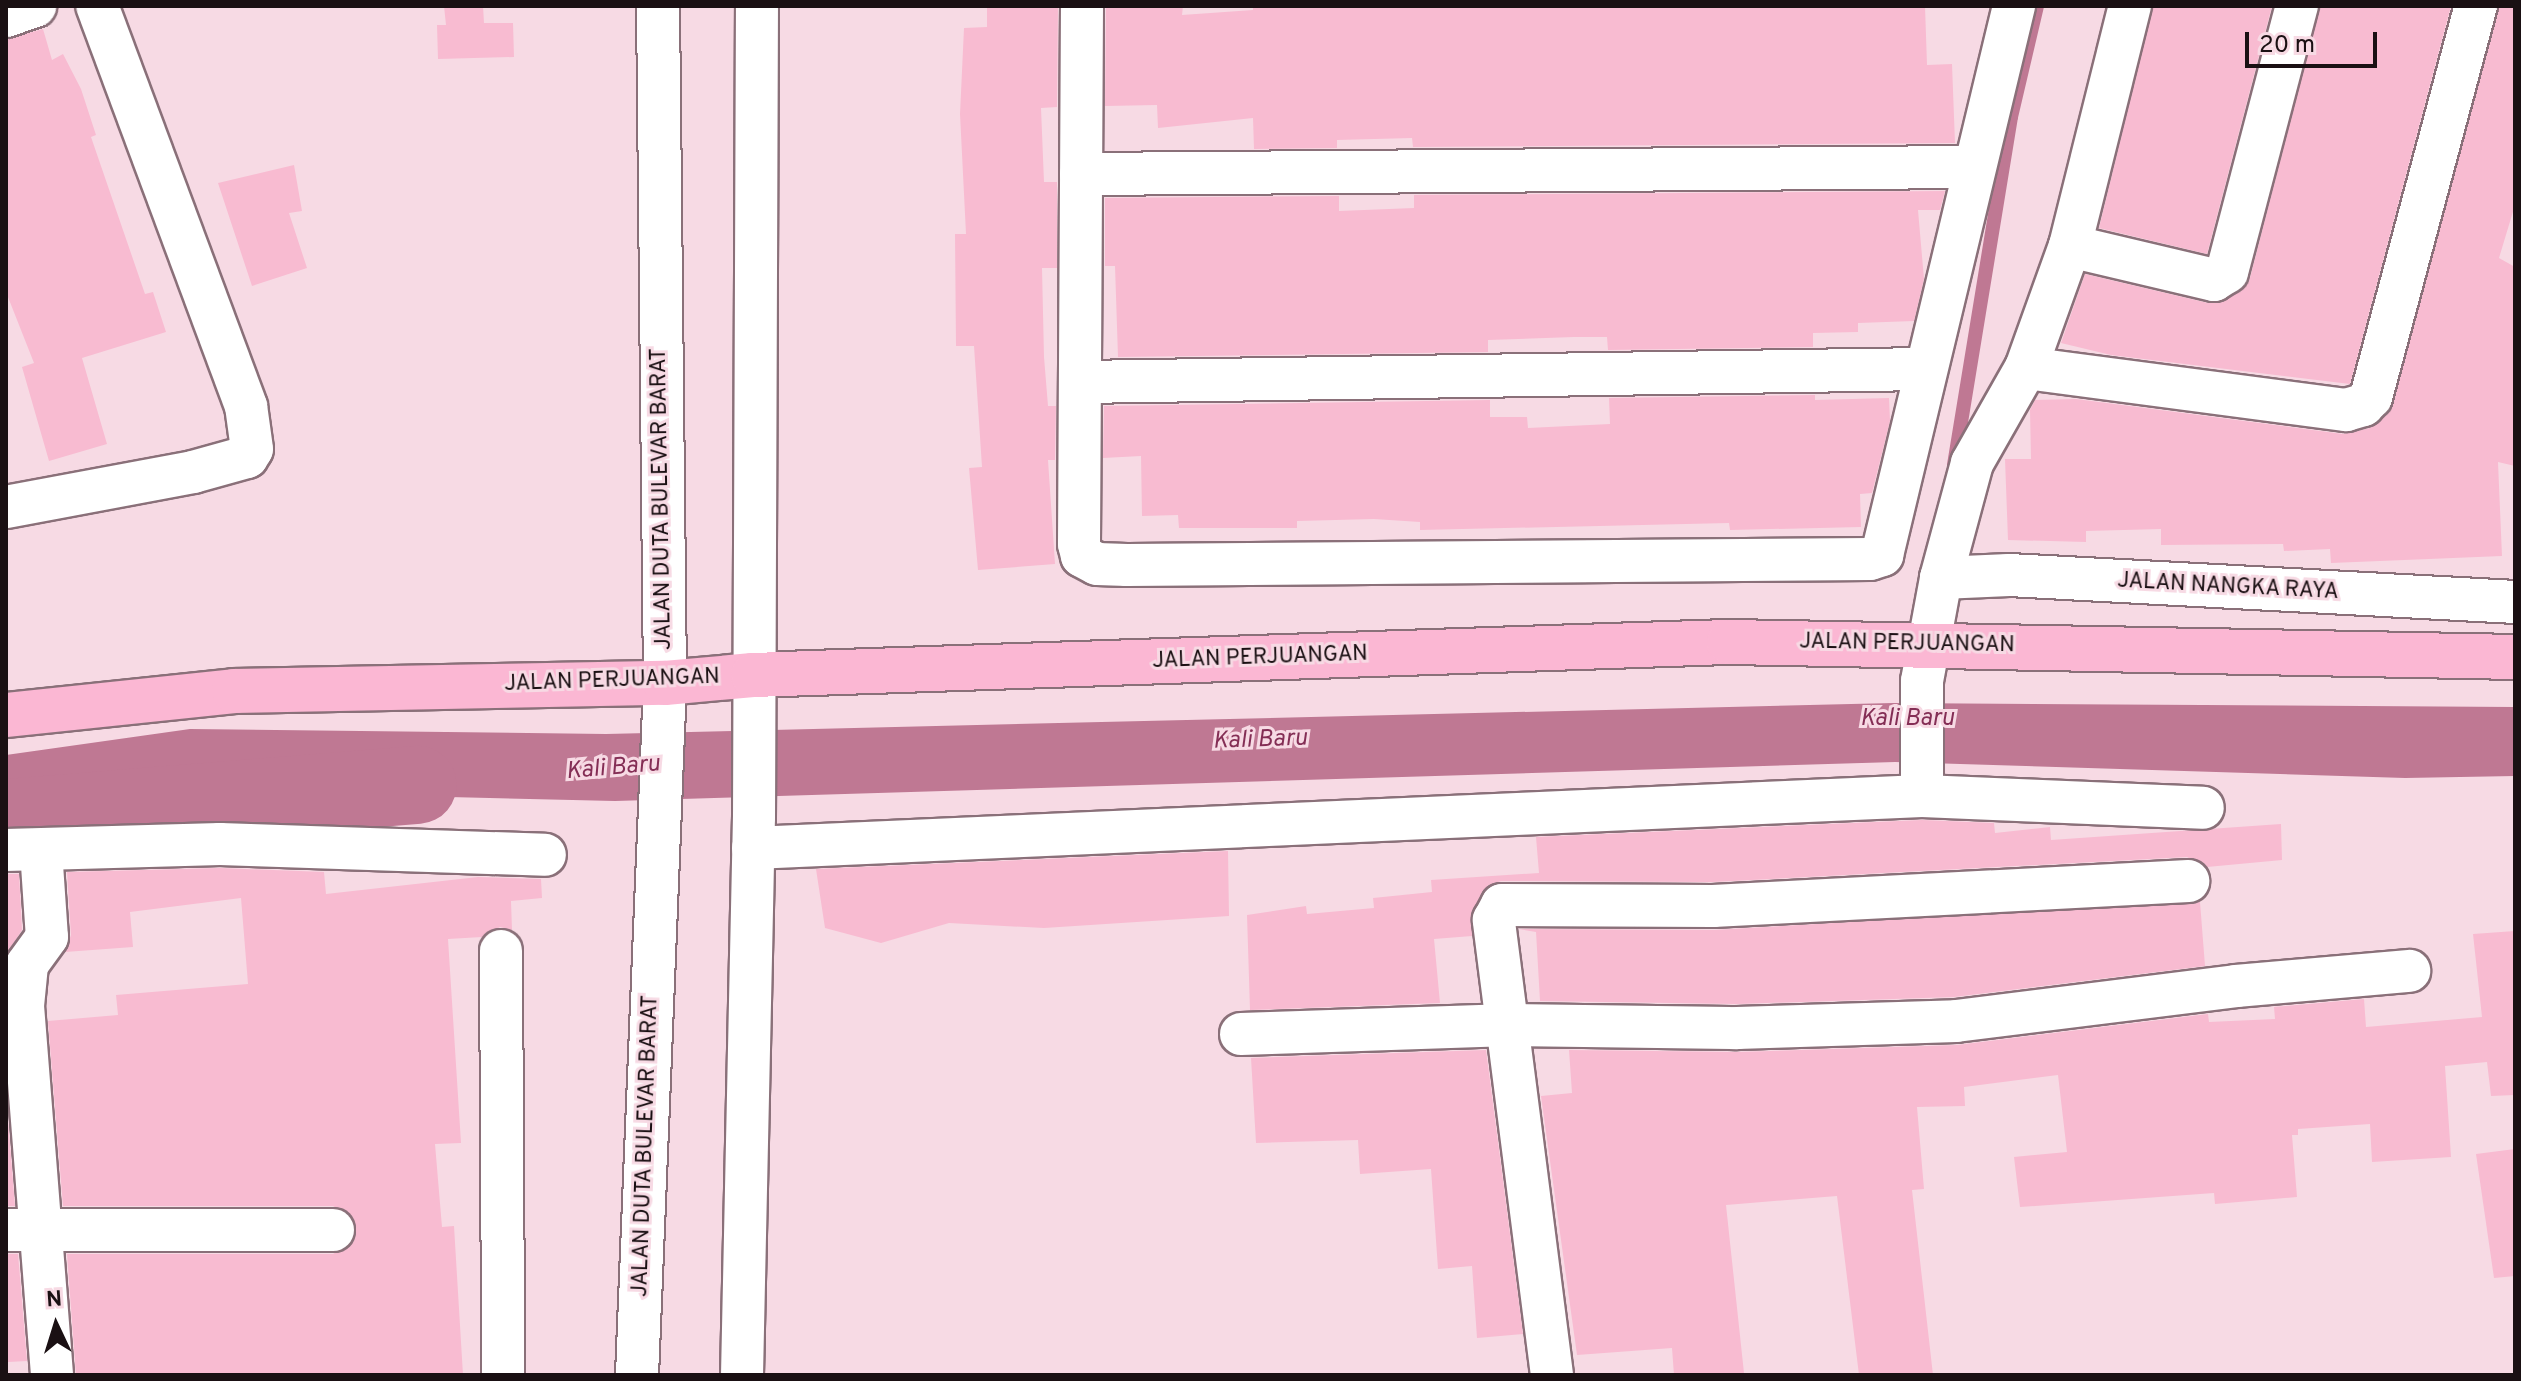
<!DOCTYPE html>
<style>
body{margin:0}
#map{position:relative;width:2521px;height:1381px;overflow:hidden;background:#f7dae4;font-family:Overpass,sans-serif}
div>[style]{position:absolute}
.water>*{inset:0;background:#bf7893}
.stream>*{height:14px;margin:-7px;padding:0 7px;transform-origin:7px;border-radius:7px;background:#bf7893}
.river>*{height:78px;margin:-39px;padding:0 39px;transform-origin:39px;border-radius:39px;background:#bf7893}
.building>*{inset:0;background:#f8bbd1}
.roads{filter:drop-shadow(2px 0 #8a7079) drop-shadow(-2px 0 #8a7079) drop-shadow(0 2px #8a7079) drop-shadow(0 -2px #8a7079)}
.minor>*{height:42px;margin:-21px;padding:0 21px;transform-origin:21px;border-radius:21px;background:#fff}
.primary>*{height:44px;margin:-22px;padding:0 22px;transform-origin:22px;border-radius:22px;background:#fbb7d3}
span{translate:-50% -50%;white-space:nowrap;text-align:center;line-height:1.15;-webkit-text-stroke:6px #f7dae4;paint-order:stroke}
.street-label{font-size:22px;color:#1a1013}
.water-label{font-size:24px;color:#842e55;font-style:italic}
.frame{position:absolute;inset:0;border:8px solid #1a1013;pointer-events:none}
.north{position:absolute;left:16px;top:1285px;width:80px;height:80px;-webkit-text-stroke:6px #f7dae4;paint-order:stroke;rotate:356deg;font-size:22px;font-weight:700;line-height:32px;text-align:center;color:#1a1013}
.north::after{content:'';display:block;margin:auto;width:28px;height:36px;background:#1a1013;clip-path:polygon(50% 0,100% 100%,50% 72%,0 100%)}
.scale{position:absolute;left:2245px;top:32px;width:132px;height:36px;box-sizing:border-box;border:4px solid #1a1013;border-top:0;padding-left:10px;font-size:24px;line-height:28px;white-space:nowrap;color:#1a1013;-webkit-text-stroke:6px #f7dae4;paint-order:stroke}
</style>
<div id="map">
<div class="water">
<i style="clip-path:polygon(1893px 703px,2515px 707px,2515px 776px,2405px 778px,1895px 762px,615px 801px,198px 791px,6px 802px,6px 755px,190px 729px,606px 734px)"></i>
</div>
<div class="stream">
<i style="left:1954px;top:465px;width:353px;rotate:-80.7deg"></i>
<i style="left:2011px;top:117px;width:114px;rotate:-76.8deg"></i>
</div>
<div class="river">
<i style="left:6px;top:818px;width:413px;rotate:-4.6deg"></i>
</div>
<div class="building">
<i style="clip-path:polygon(444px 6px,483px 6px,484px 23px,513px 23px,514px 57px,438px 59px,437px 25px,446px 25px)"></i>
<i style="clip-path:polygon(987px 6px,1058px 6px,1057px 107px,1041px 108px,1044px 182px,1057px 182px,1057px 268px,1042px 268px,1044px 357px,1048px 406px,1056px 406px,1055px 460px,1048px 460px,1055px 564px,978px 570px,969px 468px,982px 467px,974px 346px,956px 346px,955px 234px,966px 234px,960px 114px,964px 28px,987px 27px)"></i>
<i style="clip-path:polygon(1106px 6px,1183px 6px,1182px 15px,1253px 10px,1253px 6px,1925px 6px,1927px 65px,1952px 64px,1955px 143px,1413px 147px,1412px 138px,1337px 140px,1337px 148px,1254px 149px,1253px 118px,1158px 128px,1157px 105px,1105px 106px)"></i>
<i style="clip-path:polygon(2153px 6px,2272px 6px,2207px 254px,2099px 228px)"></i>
<i style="clip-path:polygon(2320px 6px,2451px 6px,2350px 384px,2111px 355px,2061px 343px,2085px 274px,2208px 303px,2240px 292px,2250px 278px)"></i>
<i style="clip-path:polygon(2499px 6px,2515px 6px,2515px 205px,2499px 258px,2515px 267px,2515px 466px,2498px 462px,2502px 556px,2331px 563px,2330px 549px,2284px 551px,2283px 544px,2161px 545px,2161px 529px,2086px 531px,2086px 542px,2008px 540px,2005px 459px,2031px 459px,2030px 410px,2035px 400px,2076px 399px,2343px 434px,2370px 428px,2388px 414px)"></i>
<i style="clip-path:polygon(43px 29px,52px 60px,63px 54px,81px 89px,96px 135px,91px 137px,145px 294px,153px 292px,166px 332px,82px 358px,107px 444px,49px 461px,22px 367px,34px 363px,6px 292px,6px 39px)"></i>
<i style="clip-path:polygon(294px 165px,302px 211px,289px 213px,307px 268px,252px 286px,218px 183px)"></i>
<i style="clip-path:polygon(1945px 191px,1940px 210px,1918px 210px,1924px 279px,1914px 321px,1858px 323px,1858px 332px,1813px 333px,1813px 347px,1608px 350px,1607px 337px,1574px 337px,1488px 340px,1488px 352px,1118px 357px,1115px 266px,1105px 266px,1105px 198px,1339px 196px,1339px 211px,1414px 208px,1414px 195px)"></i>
<i style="clip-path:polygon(1815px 395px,1815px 400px,1889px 398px,1890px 421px,1872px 493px,1860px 494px,1861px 527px,1730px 530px,1729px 523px,1420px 530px,1420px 522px,1374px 519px,1297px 521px,1297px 528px,1179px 528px,1178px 515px,1142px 516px,1141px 456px,1103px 458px,1104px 406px,1490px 400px,1490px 417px,1527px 417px,1528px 428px,1610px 424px,1609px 398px)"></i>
<i style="clip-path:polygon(1922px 820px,1994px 823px,1995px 833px,2050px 827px,2051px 840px,2281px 824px,2282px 860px,2207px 867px,2187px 857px,1712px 882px,1501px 881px,1489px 885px,1473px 909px,1472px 936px,1434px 939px,1440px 1003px,1250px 1010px,1247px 915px,1306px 906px,1307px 914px,1374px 908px,1373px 898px,1432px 892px,1431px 880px,1539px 873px,1536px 837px)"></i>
<i style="clip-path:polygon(1228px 851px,1229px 916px,1044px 928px,949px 923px,881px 943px,825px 928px,816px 869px)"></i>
<i style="clip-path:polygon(220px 868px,324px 872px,326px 894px,478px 877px,541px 879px,542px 898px,511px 901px,512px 930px,500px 927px,482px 937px,448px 939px,461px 1143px,435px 1144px,442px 1227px,454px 1226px,463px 1375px,76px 1375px,67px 1254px,333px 1254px,354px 1241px,353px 1217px,333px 1206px,63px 1206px,48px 1021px,118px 1015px,116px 995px,248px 984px,241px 898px,130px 912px,133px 947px,65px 952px,71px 935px,67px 872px)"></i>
<i style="clip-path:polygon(6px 874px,19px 874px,22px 930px,6px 955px)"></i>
<i style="clip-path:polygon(2200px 902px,2205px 966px,1954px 997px,1737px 1004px,1540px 1001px,1536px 932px,1519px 929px,1714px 930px)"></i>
<i style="clip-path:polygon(2515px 931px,2515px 1095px,2491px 1096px,2487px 1062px,2445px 1066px,2451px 1157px,2372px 1162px,2370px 1124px,2298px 1129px,2298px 1135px,2292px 1135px,2297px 1197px,2215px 1204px,2214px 1193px,2020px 1207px,2014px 1157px,2067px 1152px,2058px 1075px,1964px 1087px,1965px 1106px,1917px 1107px,1924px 1189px,1912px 1190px,1933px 1375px,1859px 1375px,1837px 1196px,1726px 1205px,1744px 1373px,1674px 1375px,1672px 1348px,1577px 1355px,1541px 1096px,1572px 1093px,1569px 1050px,1737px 1052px,1957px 1045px,2208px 1014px,2209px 1022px,2275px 1019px,2274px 1007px,2364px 999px,2366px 1027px,2482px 1017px,2473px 934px)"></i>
<i style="clip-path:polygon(1486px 1050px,1523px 1334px,1477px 1338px,1472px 1266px,1438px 1269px,1431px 1169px,1360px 1174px,1358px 1140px,1256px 1143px,1251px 1058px)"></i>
<i style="clip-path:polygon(6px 1096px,15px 1206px,6px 1206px)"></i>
<i style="clip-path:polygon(2515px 1149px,2515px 1276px,2494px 1278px,2476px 1154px)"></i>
<i style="clip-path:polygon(6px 1254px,18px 1254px,27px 1361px,8px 1362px)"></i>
</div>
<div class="roads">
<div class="minor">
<i style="left:1082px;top:6px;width:538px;rotate:90.32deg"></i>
<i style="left:1079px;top:544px;width:12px;rotate:76deg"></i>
<i style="left:1082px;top:556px;width:17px;rotate:28deg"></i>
<i style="left:1097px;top:564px;width:30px;rotate:2deg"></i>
<i style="left:1127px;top:565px;width:743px;rotate:-0.46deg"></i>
<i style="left:1870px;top:559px;width:13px;rotate:-18deg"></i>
<i style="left:1882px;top:555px;width:565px;rotate:-76.48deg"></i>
<i style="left:6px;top:16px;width:31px;rotate:-19deg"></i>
<i style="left:1081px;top:174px;width:890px;rotate:-0.45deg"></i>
<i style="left:2070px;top:246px;width:148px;rotate:13.3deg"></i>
<i style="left:2214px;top:280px;width:15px;rotate:-32deg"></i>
<i style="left:2227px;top:272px;width:275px;rotate:-75.3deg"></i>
<i style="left:2026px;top:368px;width:323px;rotate:7.5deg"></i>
<i style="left:2346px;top:410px;width:18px;rotate:-16deg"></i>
<i style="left:2363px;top:405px;width:11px;rotate:-45deg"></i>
<i style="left:2371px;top:397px;width:405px;rotate:-75deg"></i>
<i style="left:1080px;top:382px;width:844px;rotate:-0.88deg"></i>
<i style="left:6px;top:507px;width:190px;rotate:-10.6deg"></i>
<i style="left:193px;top:472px;width:56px;rotate:-15.5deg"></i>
<i style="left:247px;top:457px;width:9px;rotate:-58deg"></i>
<i style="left:252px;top:449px;width:43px;rotate:-97.9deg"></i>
<i style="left:246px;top:406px;width:427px;rotate:-110.4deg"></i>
<i style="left:1941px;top:578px;width:68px;rotate:-2.5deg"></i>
<i style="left:2009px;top:575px;width:507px;rotate:3.05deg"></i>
<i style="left:1922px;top:796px;width:115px;rotate:-90deg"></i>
<i style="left:1922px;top:681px;width:105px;rotate:-79.5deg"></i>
<i style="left:1941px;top:578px;width:119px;rotate:-74.9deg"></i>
<i style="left:1972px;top:463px;width:109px;rotate:-60.4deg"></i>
<i style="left:2026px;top:368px;width:130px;rotate:-70.2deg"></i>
<i style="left:2070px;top:246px;width:247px;rotate:-76deg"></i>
<i style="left:753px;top:848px;width:1170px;rotate:-2.55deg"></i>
<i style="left:1922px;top:796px;width:281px;rotate:2.4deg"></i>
<i style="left:6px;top:850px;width:214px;rotate:-1.6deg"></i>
<i style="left:220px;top:844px;width:325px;rotate:1.9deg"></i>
<i style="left:41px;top:850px;width:87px;rotate:86.1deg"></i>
<i style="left:47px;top:937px;width:34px;rotate:126deg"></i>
<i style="left:27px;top:965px;width:41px;rotate:95.6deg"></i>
<i style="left:23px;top:1006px;width:370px;rotate:85.5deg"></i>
<i style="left:501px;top:951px;width:424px;rotate:89.7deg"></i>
<i style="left:1241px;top:1034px;width:269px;rotate:-1.9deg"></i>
<i style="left:1510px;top:1025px;width:227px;rotate:0.8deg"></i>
<i style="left:1737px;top:1028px;width:219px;rotate:-1.8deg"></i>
<i style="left:1956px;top:1021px;width:282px;rotate:-7.1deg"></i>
<i style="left:2236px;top:986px;width:174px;rotate:-5deg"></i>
<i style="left:6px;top:1230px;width:327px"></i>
<i style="left:637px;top:1375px;width:693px;rotate:-87.68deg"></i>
<i style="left:665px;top:683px;width:677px;rotate:-90.59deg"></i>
<i style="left:742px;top:1375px;width:558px;rotate:-88.77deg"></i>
<i style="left:754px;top:817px;width:811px;rotate:-89.79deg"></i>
<i style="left:1552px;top:1375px;width:459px;rotate:-97.3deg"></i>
<i style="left:1494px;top:920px;width:17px;rotate:-62deg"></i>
<i style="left:1502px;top:905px;width:211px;rotate:0.3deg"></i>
<i style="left:1713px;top:906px;width:476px;rotate:-3deg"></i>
</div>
<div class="primary">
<i style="left:6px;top:715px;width:229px;rotate:-6deg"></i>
<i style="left:234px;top:691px;width:431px;rotate:-1.1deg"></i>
<i style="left:665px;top:683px;width:88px;rotate:-5.2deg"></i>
<i style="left:753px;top:675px;width:977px;rotate:-1.94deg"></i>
<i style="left:1729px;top:642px;width:786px;rotate:1.09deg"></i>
</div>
</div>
<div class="street-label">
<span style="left:662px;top:499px;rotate:-91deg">JALAN DUTA BULEVAR BARAT</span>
<span style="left:2228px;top:587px;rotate:3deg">JALAN NANGKA RAYA</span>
<span style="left:1907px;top:644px;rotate:1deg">JALAN PERJUANGAN</span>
<span style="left:1260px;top:658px;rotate:-2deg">JALAN PERJUANGAN</span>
<span style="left:612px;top:681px;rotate:-2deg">JALAN PERJUANGAN</span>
<span style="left:646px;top:1146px;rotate:-88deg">JALAN DUTA BULEVAR BARAT</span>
</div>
<div class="water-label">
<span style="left:1907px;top:720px">Kali Baru</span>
<span style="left:1260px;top:741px;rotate:-2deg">Kali Baru</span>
<span style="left:613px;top:769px;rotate:-5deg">Kali Baru</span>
</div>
<div class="frame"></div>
<div class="north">N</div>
<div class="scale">20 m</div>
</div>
